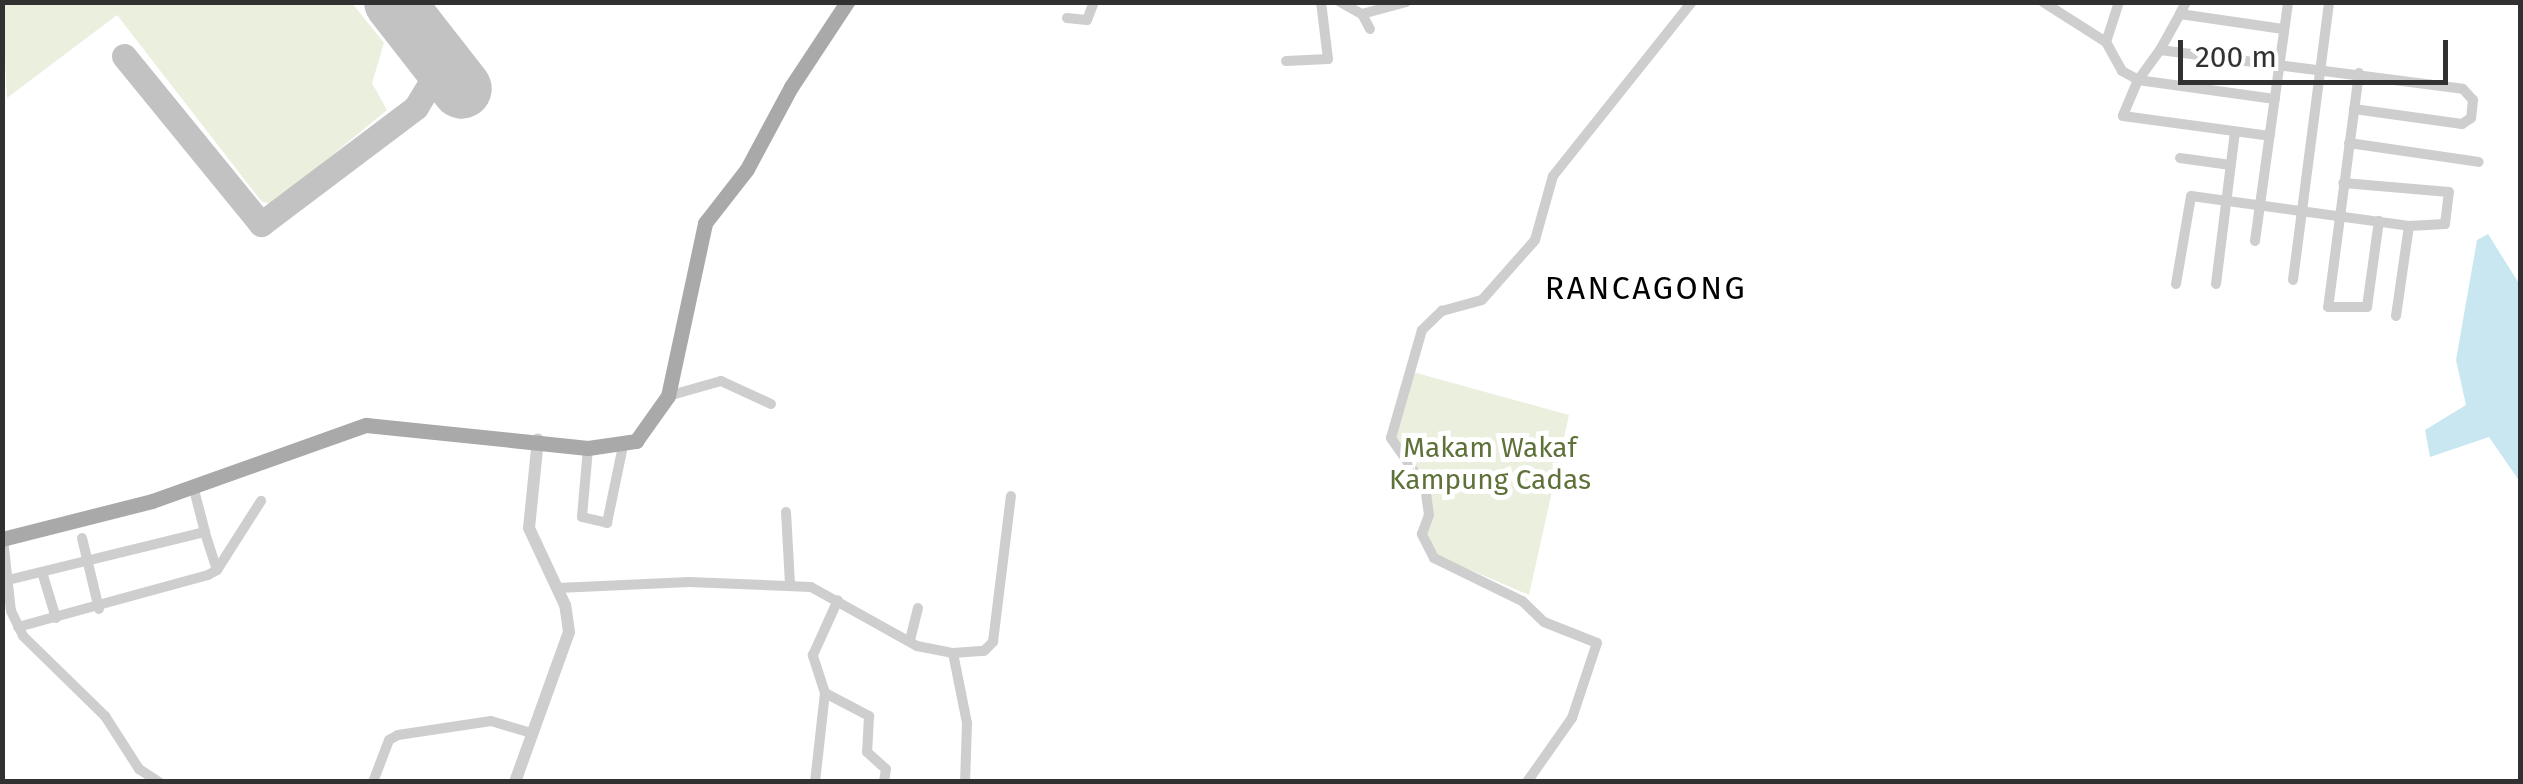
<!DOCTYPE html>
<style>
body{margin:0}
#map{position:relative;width:2523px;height:784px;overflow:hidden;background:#fff;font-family:"Fira Sans",sans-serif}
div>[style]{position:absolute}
.green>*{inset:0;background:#eaefde}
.water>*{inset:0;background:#c9e7f0}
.taxiway>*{height:25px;margin:-12.5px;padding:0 12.5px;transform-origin:12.5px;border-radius:12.5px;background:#c2c2c2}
.runway>*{height:60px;margin:-30px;padding:0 30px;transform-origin:30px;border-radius:30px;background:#c2c2c2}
.minor>*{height:10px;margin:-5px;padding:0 5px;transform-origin:5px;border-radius:5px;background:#cecece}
.tertiary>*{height:12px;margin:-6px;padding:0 6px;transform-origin:6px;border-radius:6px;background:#cecece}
.primary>*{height:15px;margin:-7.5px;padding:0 7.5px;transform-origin:7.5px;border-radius:7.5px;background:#a9a9a9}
span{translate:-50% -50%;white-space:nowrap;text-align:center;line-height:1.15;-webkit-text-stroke:10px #fff;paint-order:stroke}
.park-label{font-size:28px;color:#5d7139}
.quarter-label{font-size:32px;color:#000;letter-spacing:2.5px}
.frame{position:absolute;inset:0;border:5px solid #313131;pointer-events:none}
.scale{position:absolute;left:2178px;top:40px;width:270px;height:45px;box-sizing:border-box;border:5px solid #313131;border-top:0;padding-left:12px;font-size:30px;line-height:35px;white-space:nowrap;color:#313131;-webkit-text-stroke:8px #fff;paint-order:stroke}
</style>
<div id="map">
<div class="green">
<i style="clip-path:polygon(2px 3px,352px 3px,384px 43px,372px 83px,387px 110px,273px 204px,262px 202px,117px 15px,7px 98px)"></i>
<i style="clip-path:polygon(1413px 372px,1569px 415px,1529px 595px,1438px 556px,1425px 533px,1431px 495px,1393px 435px)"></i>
</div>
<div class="water">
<i style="clip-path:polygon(2488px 234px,2520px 285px,2520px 482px,2489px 437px,2430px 457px,2425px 430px,2466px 405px,2456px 360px,2477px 240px)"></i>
</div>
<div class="taxiway">
<i style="left:124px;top:56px;width:217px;rotate:50.8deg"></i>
<i style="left:261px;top:224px;width:194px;rotate:-37deg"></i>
<i style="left:416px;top:107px;width:29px;rotate:-59deg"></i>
<i style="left:431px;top:82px;width:36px;rotate:-93deg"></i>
</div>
<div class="runway">
<i style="left:394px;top:2px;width:110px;rotate:52deg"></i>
</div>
<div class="minor">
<i style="left:1340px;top:2px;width:25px;rotate:29deg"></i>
<i style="left:1362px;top:14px;width:17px;rotate:62deg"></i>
<i style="left:2043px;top:2px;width:75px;rotate:32.4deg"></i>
<i style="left:2119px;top:2px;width:42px;rotate:108deg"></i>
<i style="left:2106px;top:42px;width:33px;rotate:61deg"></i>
<i style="left:2122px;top:71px;width:18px;rotate:29deg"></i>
<i style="left:2138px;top:80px;width:39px;rotate:113deg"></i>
<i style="left:2123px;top:116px;width:148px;rotate:7.7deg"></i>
<i style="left:2186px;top:2px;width:13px;rotate:117deg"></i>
<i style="left:2180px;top:14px;width:104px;rotate:8.3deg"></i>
<i style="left:1362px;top:14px;width:46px;rotate:-15.3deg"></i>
<i style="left:2180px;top:14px;width:41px;rotate:119.1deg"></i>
<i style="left:2160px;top:50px;width:305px;rotate:7.3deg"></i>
<i style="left:2463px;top:89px;width:15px;rotate:48deg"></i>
<i style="left:2473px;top:100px;width:18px;rotate:96deg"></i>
<i style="left:2471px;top:118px;width:11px;rotate:146deg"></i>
<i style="left:2462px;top:124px;width:109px;rotate:-172.1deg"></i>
<i style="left:1067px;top:18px;width:20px;rotate:6deg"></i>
<i style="left:1087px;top:20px;width:19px;rotate:-69deg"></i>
<i style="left:2160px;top:50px;width:37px;rotate:126deg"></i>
<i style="left:2138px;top:80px;width:138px;rotate:7.9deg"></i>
<i style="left:1286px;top:61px;width:42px;rotate:-2.7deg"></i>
<i style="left:1328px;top:59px;width:57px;rotate:-97deg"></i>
<i style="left:2359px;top:73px;width:236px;rotate:97.5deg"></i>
<i style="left:2328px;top:307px;width:39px"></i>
<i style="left:2367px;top:307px;width:87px;rotate:-82.1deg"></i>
<i style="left:2349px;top:143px;width:131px;rotate:8.3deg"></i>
<i style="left:2180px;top:158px;width:51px;rotate:7.8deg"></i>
<i style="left:2255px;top:241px;width:241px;rotate:-82.1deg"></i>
<i style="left:2293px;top:280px;width:280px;rotate:-82.6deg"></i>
<i style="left:2176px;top:284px;width:89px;rotate:-80.3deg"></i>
<i style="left:2191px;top:196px;width:220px;rotate:7.8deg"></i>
<i style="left:2409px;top:226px;width:36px;rotate:-3deg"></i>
<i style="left:2445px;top:224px;width:32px;rotate:-83deg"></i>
<i style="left:2449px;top:192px;width:106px;rotate:-175.1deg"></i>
<i style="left:2216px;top:284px;width:153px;rotate:-82.9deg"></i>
<i style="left:2396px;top:316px;width:91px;rotate:-81.8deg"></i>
<i style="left:668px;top:396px;width:55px;rotate:-15.8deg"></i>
<i style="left:721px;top:381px;width:55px;rotate:24.7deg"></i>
<i style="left:588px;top:448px;width:69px;rotate:95deg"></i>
<i style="left:582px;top:517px;width:26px;rotate:13deg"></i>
<i style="left:607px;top:523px;width:79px;rotate:-78.3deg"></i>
<i style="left:786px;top:512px;width:71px;rotate:86.8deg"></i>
<i style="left:82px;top:538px;width:73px;rotate:76.5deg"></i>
<i style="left:3px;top:539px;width:72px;rotate:83.7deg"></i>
<i style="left:11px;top:611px;width:28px;rotate:64deg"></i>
<i style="left:23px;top:636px;width:115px;rotate:44.3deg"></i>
<i style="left:105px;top:716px;width:63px;rotate:57.3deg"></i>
<i style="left:139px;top:769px;width:24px;rotate:33deg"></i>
<i style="left:217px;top:570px;width:82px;rotate:-57.5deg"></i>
<i style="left:42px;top:572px;width:48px;rotate:73.1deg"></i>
<i style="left:8px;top:580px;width:203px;rotate:-13.7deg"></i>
<i style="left:205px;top:532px;width:48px;rotate:-104.6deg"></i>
<i style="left:558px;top:588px;width:131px;rotate:-2.6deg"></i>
<i style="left:689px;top:582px;width:122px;rotate:2.3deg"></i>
<i style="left:811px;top:587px;width:121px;rotate:29.1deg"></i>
<i style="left:917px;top:646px;width:37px;rotate:11deg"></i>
<i style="left:953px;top:653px;width:71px;rotate:78.7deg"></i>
<i style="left:967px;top:723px;width:59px;rotate:91.9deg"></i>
<i style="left:18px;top:627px;width:197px;rotate:-15.3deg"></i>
<i style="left:208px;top:575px;width:10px;rotate:-29deg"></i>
<i style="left:217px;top:570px;width:40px;rotate:-108deg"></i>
<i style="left:910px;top:640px;width:33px;rotate:-76deg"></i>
<i style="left:953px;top:653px;width:31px;rotate:-4deg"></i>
<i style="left:984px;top:651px;width:13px;rotate:-45deg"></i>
<i style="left:993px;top:642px;width:147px;rotate:-83deg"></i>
<i style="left:825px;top:693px;width:50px;rotate:27.6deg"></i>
<i style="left:869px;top:716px;width:36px;rotate:93deg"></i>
<i style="left:867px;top:752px;width:25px;rotate:42deg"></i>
<i style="left:886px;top:769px;width:13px;rotate:99deg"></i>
<i style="left:373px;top:782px;width:45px;rotate:-69.1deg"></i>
<i style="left:389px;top:740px;width:10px;rotate:-29deg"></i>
<i style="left:398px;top:735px;width:94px;rotate:-8.6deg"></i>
<i style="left:491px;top:721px;width:42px;rotate:16.7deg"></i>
<i style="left:815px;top:782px;width:90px;rotate:-83.6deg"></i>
<i style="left:825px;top:693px;width:40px;rotate:-108deg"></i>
<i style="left:813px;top:655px;width:60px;rotate:-65.6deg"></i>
<i style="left:1527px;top:782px;width:78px;rotate:-54.9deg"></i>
<i style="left:1572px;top:718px;width:79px;rotate:-71.6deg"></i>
<i style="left:1597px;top:643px;width:57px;rotate:-158.4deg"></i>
<i style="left:1544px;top:622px;width:30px;rotate:-136deg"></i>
<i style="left:1522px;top:601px;width:98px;rotate:-154deg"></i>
<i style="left:1434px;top:558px;width:27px;rotate:-117deg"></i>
<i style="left:1422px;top:534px;width:20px;rotate:-70deg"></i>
<i style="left:1429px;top:515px;width:28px;rotate:-98deg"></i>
<i style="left:1425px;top:487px;width:60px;rotate:-124.8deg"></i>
<i style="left:1391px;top:438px;width:112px;rotate:-74deg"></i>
<i style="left:1422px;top:330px;width:28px;rotate:-44deg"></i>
<i style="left:1442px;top:311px;width:41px;rotate:-15.4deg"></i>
<i style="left:1482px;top:300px;width:80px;rotate:-48.5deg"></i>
<i style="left:1535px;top:240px;width:66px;rotate:-74.3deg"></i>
<i style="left:1553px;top:176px;width:223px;rotate:-51.4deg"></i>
</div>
<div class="tertiary">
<i style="left:515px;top:782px;width:159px;rotate:-70.2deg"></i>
<i style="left:569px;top:632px;width:27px;rotate:-98deg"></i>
<i style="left:565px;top:605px;width:85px;rotate:-115.1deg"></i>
<i style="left:529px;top:528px;width:89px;rotate:-84.2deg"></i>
</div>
<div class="primary">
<i style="left:2px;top:539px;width:155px;rotate:-14.2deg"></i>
<i style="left:152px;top:501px;width:227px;rotate:-19.6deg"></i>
<i style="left:366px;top:425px;width:223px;rotate:5.9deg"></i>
<i style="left:588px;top:448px;width:49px;rotate:-8.3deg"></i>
<i style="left:636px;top:441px;width:55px;rotate:-54.6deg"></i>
<i style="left:668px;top:396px;width:177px;rotate:-77.9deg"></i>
<i style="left:705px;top:223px;width:68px;rotate:-52.1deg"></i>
<i style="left:747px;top:169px;width:93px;rotate:-61.8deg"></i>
<i style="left:791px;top:87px;width:102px;rotate:-56.6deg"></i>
</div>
<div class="park-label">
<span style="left:1490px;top:464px">Makam Wakaf<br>Kampung Cadas</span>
</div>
<div class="quarter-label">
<span style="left:1646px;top:288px">RANCAGONG</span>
</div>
<div class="frame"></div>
<div class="scale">200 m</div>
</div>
